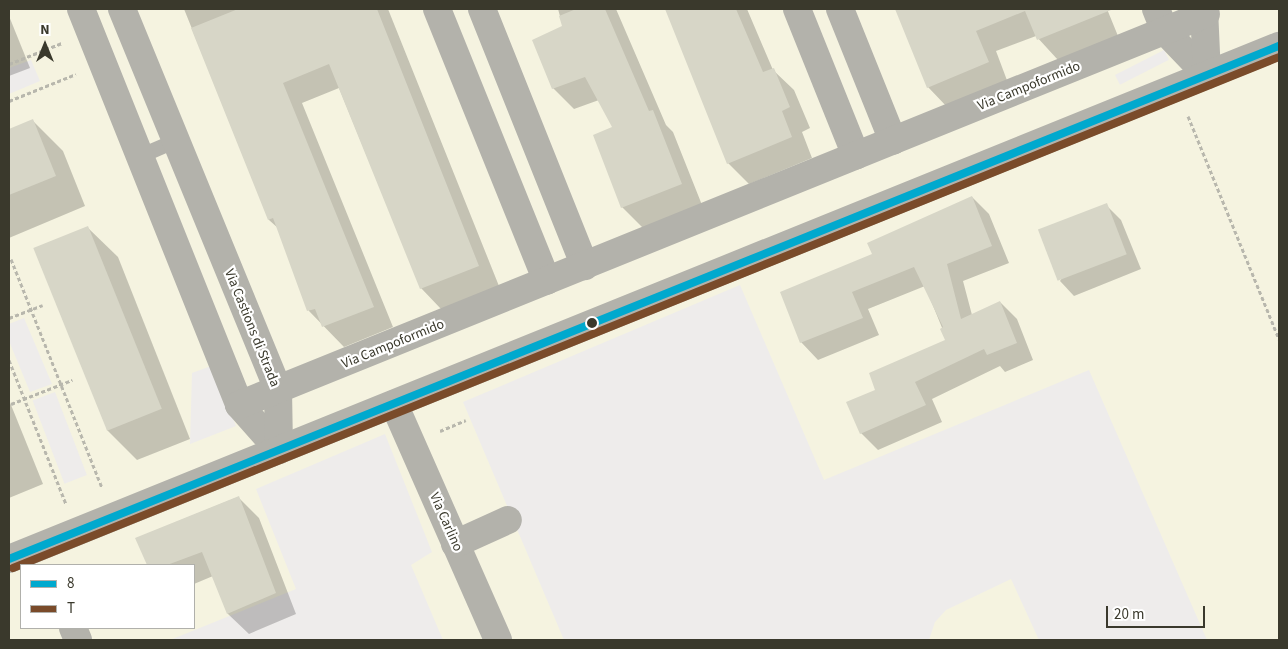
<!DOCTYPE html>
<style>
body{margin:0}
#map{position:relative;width:1288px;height:649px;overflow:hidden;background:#f5f3e0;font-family:"Source Sans 3",sans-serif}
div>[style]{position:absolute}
.green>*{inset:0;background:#eeeceb;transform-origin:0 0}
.shadow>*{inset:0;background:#0003}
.building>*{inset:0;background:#d7d6c7;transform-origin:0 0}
.path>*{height:3px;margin-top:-1.5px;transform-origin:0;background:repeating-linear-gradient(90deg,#b8b7ad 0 4px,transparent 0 6.5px)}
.lane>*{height:15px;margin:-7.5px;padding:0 7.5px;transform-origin:7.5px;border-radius:7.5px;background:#b3b2ab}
.street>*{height:28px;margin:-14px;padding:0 14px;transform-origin:14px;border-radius:14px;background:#b3b2ab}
.bus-1>*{height:8px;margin:-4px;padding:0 4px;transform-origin:4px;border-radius:4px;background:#00a9ce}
.bus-2>*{height:8px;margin:-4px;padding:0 4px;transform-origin:4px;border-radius:4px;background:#7a4b2a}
.dots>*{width:14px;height:14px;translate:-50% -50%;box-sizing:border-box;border:2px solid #fff;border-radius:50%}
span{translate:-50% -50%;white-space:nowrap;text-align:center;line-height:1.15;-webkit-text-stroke:4.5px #fff;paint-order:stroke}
.street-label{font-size:14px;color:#3a392c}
.frame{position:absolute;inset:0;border:10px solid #3a392c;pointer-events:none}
.legend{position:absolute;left:20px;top:564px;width:175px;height:65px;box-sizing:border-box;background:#fff;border:1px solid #b0b0ab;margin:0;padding:6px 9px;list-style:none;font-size:15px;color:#3a392c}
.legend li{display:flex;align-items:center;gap:10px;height:25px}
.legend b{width:25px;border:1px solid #b0b0ab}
.north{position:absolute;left:20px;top:20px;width:50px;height:50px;-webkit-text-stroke:4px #fff;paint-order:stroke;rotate:0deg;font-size:14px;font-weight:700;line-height:20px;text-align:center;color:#3a392c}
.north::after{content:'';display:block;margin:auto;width:18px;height:22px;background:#3a392c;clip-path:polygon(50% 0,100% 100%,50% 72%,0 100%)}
.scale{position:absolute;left:1106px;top:606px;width:99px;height:22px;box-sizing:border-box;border:2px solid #3a392c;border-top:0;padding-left:6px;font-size:15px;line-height:18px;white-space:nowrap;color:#3a392c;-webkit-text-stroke:4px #fff;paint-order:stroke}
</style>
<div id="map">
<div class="green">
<i style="left:1164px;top:50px;width:11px;height:55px;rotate:63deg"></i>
<i style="clip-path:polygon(31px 60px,40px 81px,9px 94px,9px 68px)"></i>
<i style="clip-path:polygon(740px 285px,824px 480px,1089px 370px,1207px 640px,1039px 640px,1011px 579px,946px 610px,935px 622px,929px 640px,564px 640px,463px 402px)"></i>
<i style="clip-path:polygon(24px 318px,52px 384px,30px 392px,9px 341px,9px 324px)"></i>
<i style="clip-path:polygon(211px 366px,236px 426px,190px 444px,192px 373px)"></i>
<i style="left:55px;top:392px;width:89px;height:24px;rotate:69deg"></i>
<i style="clip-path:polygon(385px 434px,432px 552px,411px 565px,443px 640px,170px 640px,296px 589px,256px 489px)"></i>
</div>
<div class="shadow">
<i style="clip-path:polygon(184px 9px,388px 9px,499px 286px,441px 309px,421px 288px,339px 88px,302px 103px,393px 327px,344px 347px,309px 311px,279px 229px,269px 220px)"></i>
<i style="clip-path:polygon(558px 9px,616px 9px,666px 125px,673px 132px,702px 205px,643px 228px,622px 207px,614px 128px,599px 100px,574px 109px,553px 88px,563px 27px)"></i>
<i style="clip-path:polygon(666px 9px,747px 9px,773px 70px,794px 90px,810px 128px,802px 132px,812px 158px,749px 184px,728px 163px)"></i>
<i style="clip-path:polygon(896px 9px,1107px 9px,1118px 36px,1058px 60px,1036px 36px,996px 51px,1008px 83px,948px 108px,928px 87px)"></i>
<i style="clip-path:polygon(9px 16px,30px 68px,9px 76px)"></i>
<i style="clip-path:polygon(33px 121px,63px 151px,85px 206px,9px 238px,9px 130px)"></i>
<i style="clip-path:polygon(972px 197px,989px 214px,1009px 263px,963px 281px,972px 315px,1000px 302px,1017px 319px,1033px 360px,1005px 372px,1000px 366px,932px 399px,942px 422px,878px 450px,861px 433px,877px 391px,947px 340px,925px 286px,868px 309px,879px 335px,818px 360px,801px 342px,874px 255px)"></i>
<i style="clip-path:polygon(1106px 205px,1121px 220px,1141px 269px,1074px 296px,1060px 281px)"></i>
<i style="clip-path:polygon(87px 227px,118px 257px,190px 439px,137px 460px,107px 430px)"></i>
<i style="clip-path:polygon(9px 400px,43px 484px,9px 498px)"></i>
<i style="clip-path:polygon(238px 497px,259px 518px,296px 614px,249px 634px,228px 614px,213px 576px,194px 584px,194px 565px,148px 565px,137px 538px)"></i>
</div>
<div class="building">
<i style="clip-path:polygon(238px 9px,377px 9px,479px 266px,420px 289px,329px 64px,283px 83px,374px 307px,322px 327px,315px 309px,307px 311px,273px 218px,268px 220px,191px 28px)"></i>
<i style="clip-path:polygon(576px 9px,605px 9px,649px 111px,653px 110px,682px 184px,621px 208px,593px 135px,612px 127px,585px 77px,552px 89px,532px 40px,562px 26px,559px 16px)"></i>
<i style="clip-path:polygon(665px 9px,736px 9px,763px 72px,774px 68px,790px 107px,782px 111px,792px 137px,727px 164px)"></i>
<i style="clip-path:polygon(895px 9px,1110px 9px,1111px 10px,1037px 40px,1025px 11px,976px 31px,989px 62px,927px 88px)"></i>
<i style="clip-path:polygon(33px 119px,56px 176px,9px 195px,9px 129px)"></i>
<i style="clip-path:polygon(972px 196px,992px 246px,947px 264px,961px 319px,1000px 301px,1017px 343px,987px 355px,984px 349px,915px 382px,926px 405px,860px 434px,846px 402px,875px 390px,869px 373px,945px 340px,940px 329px,943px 327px,914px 267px,852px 292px,863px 318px,800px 343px,780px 292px,872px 254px,867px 243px)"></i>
<i style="left:1107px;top:203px;width:55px;height:74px;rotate:69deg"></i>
<i style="left:88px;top:226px;width:197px;height:59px;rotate:68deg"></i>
<i style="clip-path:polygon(239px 496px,276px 593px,227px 614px,202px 552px,167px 565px,147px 565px,135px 538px)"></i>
</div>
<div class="path">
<i style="left:9px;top:64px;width:57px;rotate:-21.6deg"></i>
<i style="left:9px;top:101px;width:72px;rotate:-21.9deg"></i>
<i style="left:1188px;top:116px;width:241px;rotate:67.8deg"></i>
<i style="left:11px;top:259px;width:246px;rotate:68.3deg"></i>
<i style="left:9px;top:318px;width:36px;rotate:-21deg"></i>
<i style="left:9px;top:360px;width:155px;rotate:68.4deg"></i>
<i style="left:11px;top:404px;width:66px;rotate:-21.5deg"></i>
<i style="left:440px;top:431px;width:28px;rotate:-23deg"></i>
</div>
<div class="lane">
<i style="left:139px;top:156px;width:40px;rotate:-23.4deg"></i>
</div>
<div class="street">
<i style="left:81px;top:9px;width:426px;rotate:68.2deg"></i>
<i style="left:239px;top:405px;width:60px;rotate:48.4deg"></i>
<i style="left:122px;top:9px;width:412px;rotate:67.7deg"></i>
<i style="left:278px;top:390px;width:60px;rotate:89deg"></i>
<i style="left:437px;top:9px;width:293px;rotate:68deg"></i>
<i style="left:482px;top:9px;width:277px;rotate:68.2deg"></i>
<i style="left:797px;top:9px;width:158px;rotate:68.1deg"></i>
<i style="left:840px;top:9px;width:142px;rotate:68.1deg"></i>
<i style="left:1156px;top:9px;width:24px;rotate:68deg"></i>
<i style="left:1165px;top:31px;width:61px;rotate:46.3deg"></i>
<i style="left:1204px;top:9px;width:66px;rotate:87.4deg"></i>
<i style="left:394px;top:404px;width:258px;rotate:66.2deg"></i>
<i style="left:239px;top:405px;width:1043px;rotate:-22.02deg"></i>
<i style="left:455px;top:544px;width:58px;rotate:-24.4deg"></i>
<i style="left:9px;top:559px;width:1370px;rotate:-22deg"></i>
<i style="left:73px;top:628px;width:13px;rotate:67deg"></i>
</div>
<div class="bus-1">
<i style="left:9px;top:559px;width:1370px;rotate:-22deg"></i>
</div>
<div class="bus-2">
<i style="left:13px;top:568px;width:1365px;rotate:-21.98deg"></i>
</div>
<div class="dots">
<i style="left:592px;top:323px;background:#3a392c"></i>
</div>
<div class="street-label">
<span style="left:1029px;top:86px;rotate:-22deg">Via Campoformido</span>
<span style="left:252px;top:328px;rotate:68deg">Via Castions di Strada</span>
<span style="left:393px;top:344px;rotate:-22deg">Via Campoformido</span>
<span style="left:446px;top:522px;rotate:66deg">Via Carlino</span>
</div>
<div class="frame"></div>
<ul class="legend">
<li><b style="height:6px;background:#00a9ce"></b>8</li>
<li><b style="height:6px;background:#7a4b2a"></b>T</li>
</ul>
<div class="north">N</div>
<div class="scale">20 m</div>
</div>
